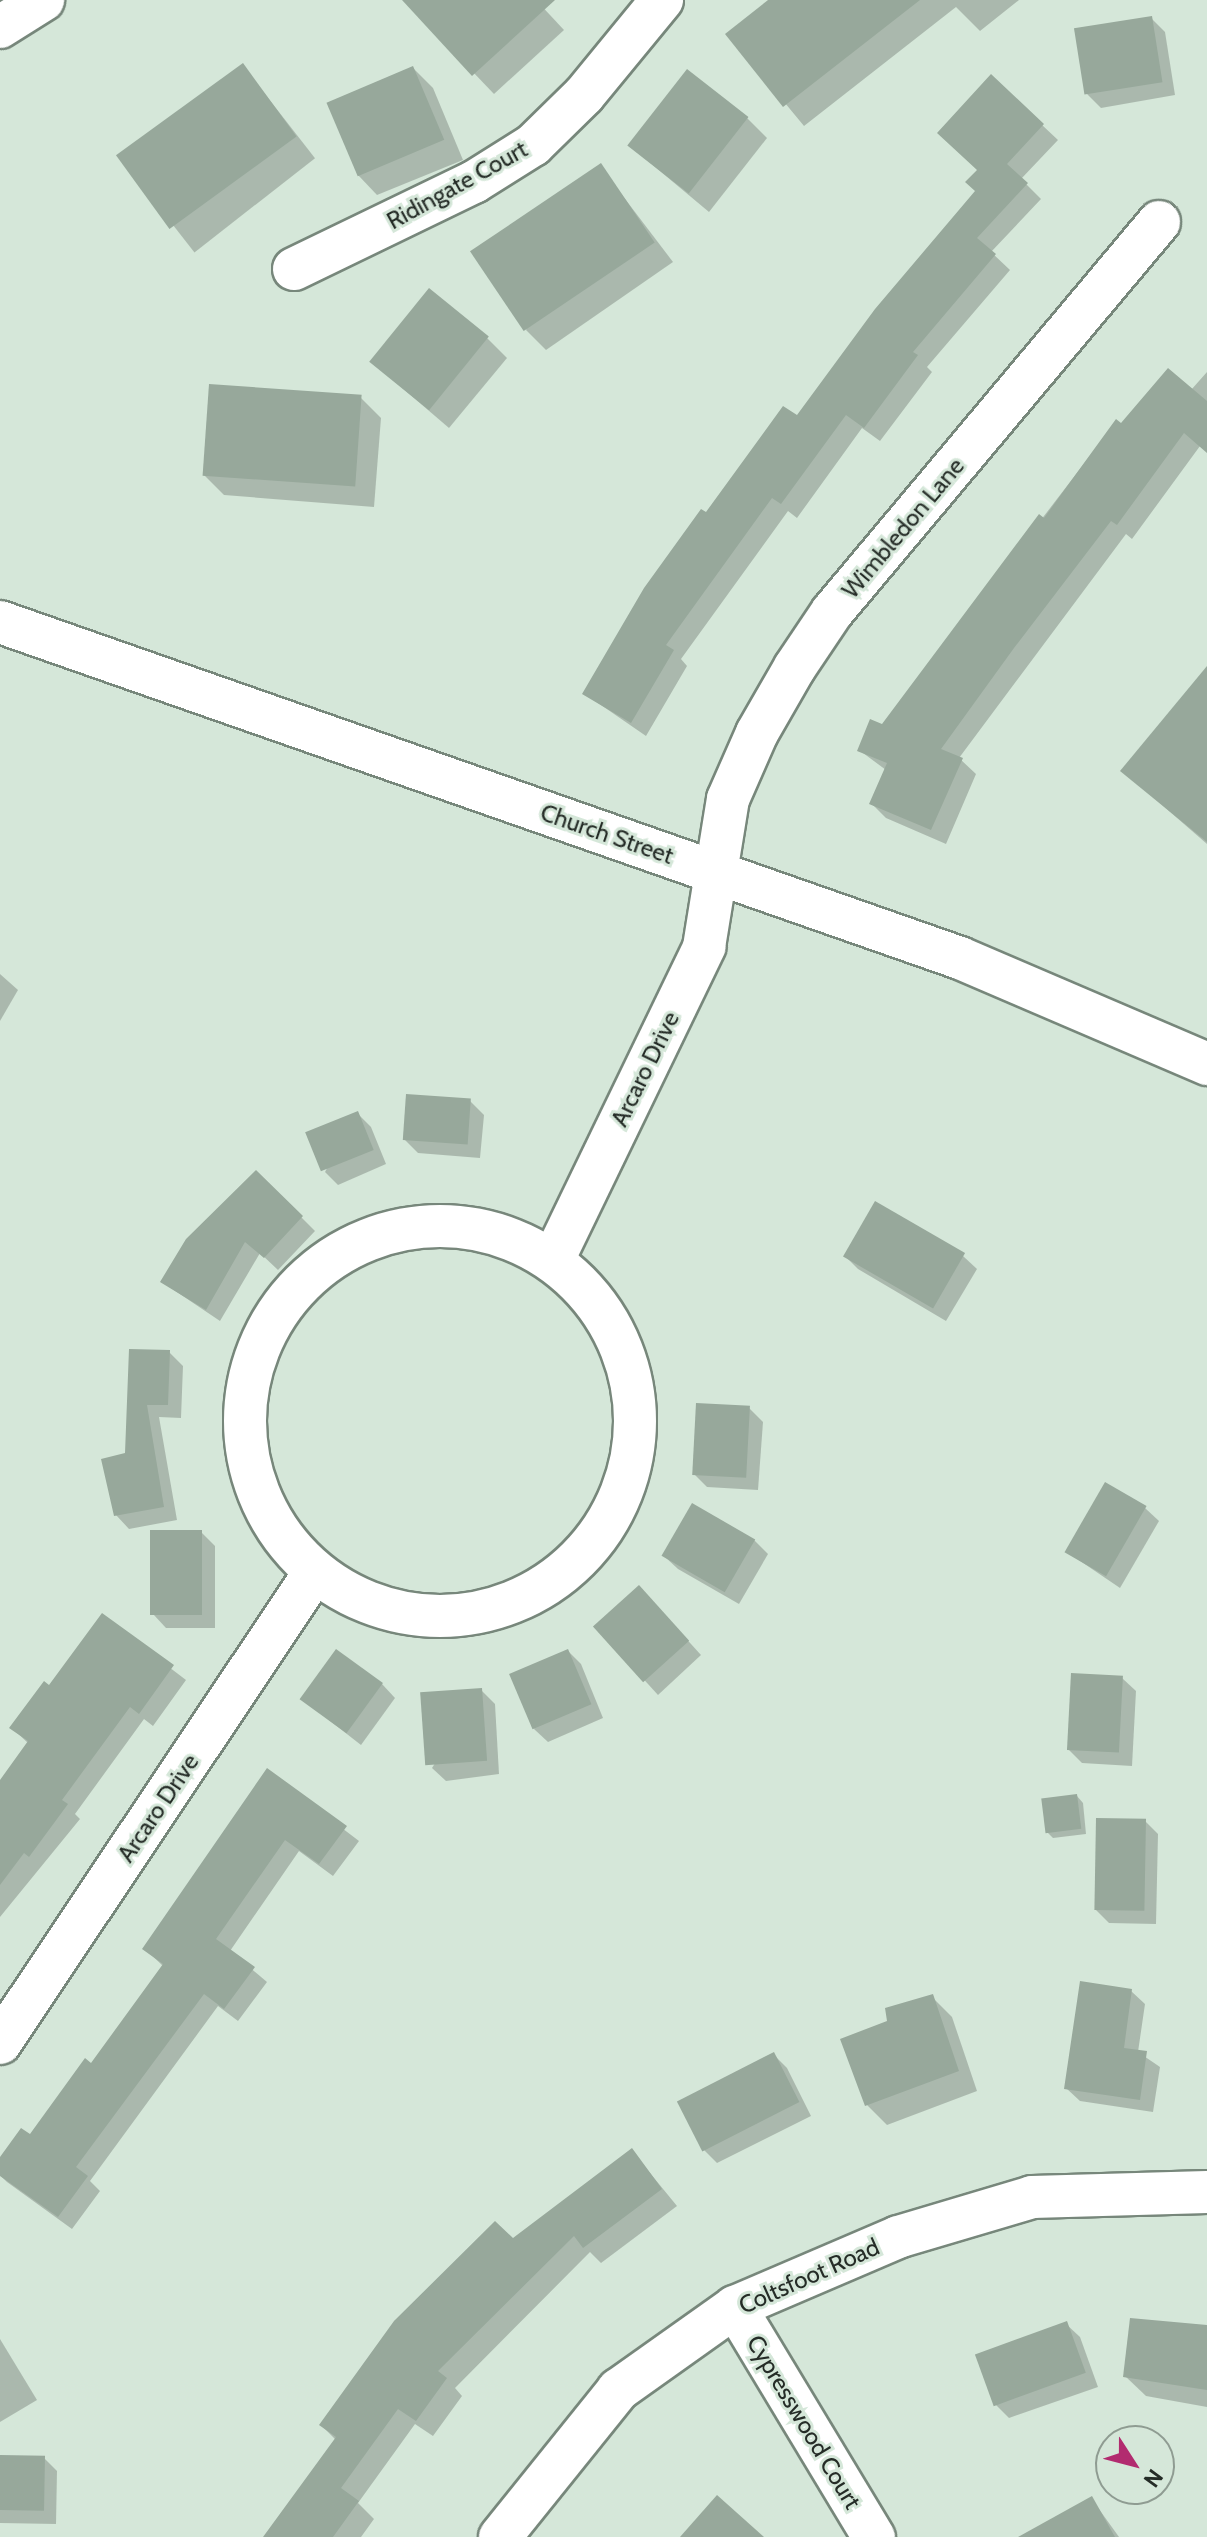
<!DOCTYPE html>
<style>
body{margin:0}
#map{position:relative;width:1207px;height:2537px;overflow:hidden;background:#d5e7d9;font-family:Cabin,sans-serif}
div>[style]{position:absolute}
.shadow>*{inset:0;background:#0003;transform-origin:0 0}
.building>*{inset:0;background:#97a89b;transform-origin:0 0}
.roads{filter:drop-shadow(2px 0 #77877b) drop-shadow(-2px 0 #77877b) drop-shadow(0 2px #77877b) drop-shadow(0 -2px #77877b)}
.minor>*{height:42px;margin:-21px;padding:0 21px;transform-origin:21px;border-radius:21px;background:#fff}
.minor>.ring{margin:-21px;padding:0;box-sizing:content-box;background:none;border:42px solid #fff;border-radius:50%}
span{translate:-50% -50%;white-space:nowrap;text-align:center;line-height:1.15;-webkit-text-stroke:6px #d5e7d9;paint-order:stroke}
.street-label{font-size:24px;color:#252c27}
.north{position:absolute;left:1095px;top:2425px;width:80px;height:80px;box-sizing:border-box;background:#d5e7d9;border:2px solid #8f9c92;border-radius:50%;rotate:126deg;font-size:22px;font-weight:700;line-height:32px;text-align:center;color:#252c27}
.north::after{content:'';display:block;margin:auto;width:28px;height:36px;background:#b22b6f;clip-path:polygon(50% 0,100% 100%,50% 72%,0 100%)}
</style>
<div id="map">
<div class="shadow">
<i style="clip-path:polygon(404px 0,536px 0,564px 30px,494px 94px)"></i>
<i style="clip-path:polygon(771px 0,1019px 0,980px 31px,956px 7px,804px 126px,728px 34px)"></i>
<i style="clip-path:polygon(1151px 18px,1165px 32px,1175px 95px,1101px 108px,1087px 94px)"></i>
<i style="left:243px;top:66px;width:117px;height:153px;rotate:52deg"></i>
<i style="clip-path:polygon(413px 68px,433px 88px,463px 160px,377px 195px,358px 175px)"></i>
<i style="clip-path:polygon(991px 77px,1058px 140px,1021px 179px,1041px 199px,991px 252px,1010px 270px,927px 367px,932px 372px,880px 441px,862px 428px,797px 518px,788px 511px,681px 659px,687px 666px,646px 736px,585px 694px,706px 515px,797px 418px,977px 192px)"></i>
<i style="clip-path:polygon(747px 118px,767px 138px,709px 212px,630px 146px)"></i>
<i style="clip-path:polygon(600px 166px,673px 262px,546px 350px,526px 330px)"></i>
<i style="clip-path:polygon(487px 338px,507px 358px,449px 428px,372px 362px)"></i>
<i style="clip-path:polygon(1207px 372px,1207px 452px,1200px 446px,1132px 539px,1126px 534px,959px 758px,976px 774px,946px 844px,886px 818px,872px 804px,886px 770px,859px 750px,883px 726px,1116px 422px,1121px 426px,1191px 390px)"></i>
<i style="clip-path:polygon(361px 398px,381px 418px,374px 507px,224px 495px,204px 475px)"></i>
<i style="clip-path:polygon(1207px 669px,1207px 844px,1123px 771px)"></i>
<i style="clip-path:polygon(0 974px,18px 990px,0 1021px)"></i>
<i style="clip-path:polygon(470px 1101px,484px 1115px,480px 1158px,418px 1153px,405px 1140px)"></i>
<i style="clip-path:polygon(357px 1113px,371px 1127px,386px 1164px,338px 1185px,325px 1172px)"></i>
<i style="clip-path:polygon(256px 1172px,315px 1231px,278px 1270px,260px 1253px,220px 1321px,162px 1282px)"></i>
<i style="clip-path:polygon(845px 1256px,963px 1256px,977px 1269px,946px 1321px,858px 1269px)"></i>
<i style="clip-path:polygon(131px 1351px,169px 1352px,183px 1366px,181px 1418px,159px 1417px,177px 1520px,129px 1529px,116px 1515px,127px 1455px)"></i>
<i style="clip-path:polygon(749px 1408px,763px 1422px,758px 1490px,707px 1487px,694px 1474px)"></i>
<i style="clip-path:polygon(1145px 1508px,1159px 1521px,1120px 1588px,1067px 1552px)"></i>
<i style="clip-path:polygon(201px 1532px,215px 1546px,215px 1628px,166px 1628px,153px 1614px)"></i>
<i style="clip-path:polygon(754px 1540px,768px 1554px,739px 1604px,678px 1569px,664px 1556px)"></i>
<i style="clip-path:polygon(652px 1601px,701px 1655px,658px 1695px,596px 1627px)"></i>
<i style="clip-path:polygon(102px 1616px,186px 1680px,153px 1726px,144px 1719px,75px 1814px,80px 1819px,0 1917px,0 1783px,29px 1744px,12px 1728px,50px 1688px)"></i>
<i style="clip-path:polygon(568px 1651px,581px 1664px,603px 1718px,548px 1742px,534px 1729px)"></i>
<i style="clip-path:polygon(1122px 1678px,1136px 1691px,1132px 1766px,1082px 1763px,1069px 1750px)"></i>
<i style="clip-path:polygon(382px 1684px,395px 1698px,361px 1745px,302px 1699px)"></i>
<i style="clip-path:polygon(481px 1690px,495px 1704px,499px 1774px,446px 1781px,432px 1768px)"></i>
<i style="clip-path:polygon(267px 1771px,359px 1841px,333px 1876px,299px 1851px,230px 1951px,267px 1982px,238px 2021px,218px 2006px,90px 2181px,100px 2191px,72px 2229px,7px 2182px,0 2175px,0 2160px,31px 2137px,91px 2065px,163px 1966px,145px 1949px)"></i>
<i style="clip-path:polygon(1077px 1796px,1083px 1803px,1086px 1834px,1053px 1838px,1046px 1831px)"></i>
<i style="clip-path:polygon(1145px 1821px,1158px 1834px,1156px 1924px,1109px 1923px,1095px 1909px)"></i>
<i style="clip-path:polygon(1131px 1991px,1145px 2004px,1138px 2052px,1160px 2067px,1153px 2112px,1080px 2101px,1066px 2088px)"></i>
<i style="clip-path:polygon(932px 1997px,952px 2017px,977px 2091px,887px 2125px,867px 2105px)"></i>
<i style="clip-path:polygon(774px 2055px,787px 2068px,811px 2116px,717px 2163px,704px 2150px)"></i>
<i style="clip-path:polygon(632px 2151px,677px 2206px,601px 2263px,590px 2252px,455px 2388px,462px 2396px,433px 2436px,415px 2424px,358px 2503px,374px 2519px,361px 2537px,265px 2537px,336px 2440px,321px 2425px,512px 2241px)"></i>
<i style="clip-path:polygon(1066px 2324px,1080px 2337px,1098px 2387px,1009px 2418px,996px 2405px)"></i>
<i style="clip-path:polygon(1207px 2327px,1207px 2407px,1146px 2396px,1125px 2376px)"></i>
<i style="clip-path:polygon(0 2339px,37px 2400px,0 2422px)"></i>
<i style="clip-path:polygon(0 2457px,44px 2458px,57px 2471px,56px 2524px,0 2523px)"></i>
<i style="clip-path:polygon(1091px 2498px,1119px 2537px,1051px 2537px)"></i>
</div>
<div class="building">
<i style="clip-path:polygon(402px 0,555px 0,472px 76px)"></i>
<i style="clip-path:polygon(768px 0,920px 0,783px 107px,725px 34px)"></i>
<i style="left:1152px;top:16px;width:67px;height:79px;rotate:81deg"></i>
<i style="left:243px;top:63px;width:91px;height:157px;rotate:54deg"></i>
<i style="left:413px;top:66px;width:80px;height:94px;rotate:67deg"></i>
<i style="left:687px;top:69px;width:78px;height:97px;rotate:38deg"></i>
<i style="clip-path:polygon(991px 74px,1044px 124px,1007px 164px,1028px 183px,977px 238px,996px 254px,913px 352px,918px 355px,864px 428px,846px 415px,781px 504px,772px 498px,666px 645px,674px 650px,631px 723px,582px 694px,644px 588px,701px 509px,706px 512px,783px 406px,797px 415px,875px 309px,975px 191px,965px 182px,977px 170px,937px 133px)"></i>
<i style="left:601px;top:163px;width:96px;height:158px;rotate:56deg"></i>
<i style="left:429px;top:288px;width:77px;height:95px;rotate:39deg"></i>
<i style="clip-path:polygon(1168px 368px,1207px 401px,1207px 453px,1184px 433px,1117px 525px,1111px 521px,1014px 648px,941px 749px,963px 758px,931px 830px,869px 804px,887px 763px,857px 751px,870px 719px,882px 724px,1039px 514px,1044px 518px,1116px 419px,1121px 423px)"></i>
<i style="left:209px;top:384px;width:153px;height:92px;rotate:4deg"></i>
<i style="clip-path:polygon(1207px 666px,1207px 842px,1120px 771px)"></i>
<i style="left:406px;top:1094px;width:65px;height:46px;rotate:4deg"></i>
<i style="left:358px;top:1111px;width:42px;height:57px;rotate:68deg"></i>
<i style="clip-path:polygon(256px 1170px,303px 1216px,264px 1258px,245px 1242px,206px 1310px,160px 1282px,186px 1239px)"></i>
<i style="left:875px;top:1201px;width:104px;height:64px;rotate:30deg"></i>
<i style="clip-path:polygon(129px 1349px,170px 1350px,168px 1405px,147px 1405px,164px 1507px,114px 1516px,101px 1459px,125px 1453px)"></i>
<i style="left:696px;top:1403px;width:54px;height:72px;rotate:3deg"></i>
<i style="left:1105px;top:1482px;width:48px;height:81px;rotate:30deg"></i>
<i style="left:692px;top:1503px;width:73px;height:61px;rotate:30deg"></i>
<i style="left:150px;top:1530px;width:52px;height:85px"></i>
<i style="left:639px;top:1585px;width:75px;height:62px;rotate:48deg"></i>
<i style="clip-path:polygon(102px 1613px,174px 1665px,139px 1714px,130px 1707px,62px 1800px,68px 1804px,29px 1857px,24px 1853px,0 1885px,0 1780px,28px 1741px,9px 1728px,44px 1681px,49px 1685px)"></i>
<i style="left:336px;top:1649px;width:58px;height:62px;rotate:36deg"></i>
<i style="left:568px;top:1649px;width:60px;height:64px;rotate:67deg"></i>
<i style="left:1071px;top:1673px;width:52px;height:77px;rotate:3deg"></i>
<i style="left:482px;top:1688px;width:73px;height:62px;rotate:86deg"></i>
<i style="clip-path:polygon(267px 1768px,347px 1826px,319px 1864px,285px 1840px,216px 1939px,255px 1967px,224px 2009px,204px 1994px,76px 2167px,88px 2176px,58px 2217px,0 2176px,0 2157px,21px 2128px,30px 2134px,85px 2058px,91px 2063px,163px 1964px,142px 1949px)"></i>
<i style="left:1077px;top:1794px;width:35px;height:36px;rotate:83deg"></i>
<i style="left:1096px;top:1818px;width:50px;height:92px;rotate:1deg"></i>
<i style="clip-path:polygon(1080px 1981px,1132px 1989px,1124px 2048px,1147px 2051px,1140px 2100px,1064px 2089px)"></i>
<i style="clip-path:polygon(933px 1994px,959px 2071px,865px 2106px,840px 2039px,887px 2021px,885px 2008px)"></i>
<i style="left:774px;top:2052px;width:56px;height:109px;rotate:63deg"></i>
<i style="clip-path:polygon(632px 2148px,662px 2189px,583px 2248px,574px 2236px,438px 2371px,447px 2378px,416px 2421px,398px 2409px,341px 2488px,359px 2501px,333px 2537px,263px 2537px,336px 2437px,319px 2425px,394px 2321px,495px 2221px,513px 2238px)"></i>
<i style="clip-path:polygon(1130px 2318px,1207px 2325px,1207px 2390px,1123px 2377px)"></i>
<i style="left:1067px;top:2321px;width:55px;height:98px;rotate:70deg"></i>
<i style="left:0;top:2455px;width:45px;height:55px;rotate:1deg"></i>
<i style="clip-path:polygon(717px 2495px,764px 2537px,680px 2537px)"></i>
<i style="clip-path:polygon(1092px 2496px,1115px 2537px,1018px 2537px)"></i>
</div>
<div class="roads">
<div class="minor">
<i style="left:0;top:27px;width:51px;rotate:-32.1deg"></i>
<i style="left:294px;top:269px;width:200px;rotate:-25.8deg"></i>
<i style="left:474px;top:182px;width:70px;rotate:-32.1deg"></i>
<i style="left:533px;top:145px;width:71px;rotate:-44.4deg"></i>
<i style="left:584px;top:95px;width:123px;rotate:-50.6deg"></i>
<i style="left:0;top:622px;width:1017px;rotate:19.29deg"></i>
<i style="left:960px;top:958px;width:269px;rotate:23.2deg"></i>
<i class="ring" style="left:245px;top:1226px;width:348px;height:348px"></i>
<i style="left:553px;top:1260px;width:348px;rotate:-64.2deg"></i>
<i style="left:704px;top:947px;width:150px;rotate:-80.8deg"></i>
<i style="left:728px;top:799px;width:72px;rotate:-66.3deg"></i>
<i style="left:757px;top:733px;width:76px;rotate:-60.1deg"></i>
<i style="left:795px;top:667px;width:66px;rotate:-56.1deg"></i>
<i style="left:832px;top:612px;width:509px;rotate:-50.02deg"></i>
<i style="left:0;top:2043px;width:567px;rotate:-56.23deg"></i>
<i style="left:735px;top:2307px;width:269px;rotate:58.9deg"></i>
<i style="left:500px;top:2537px;width:189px;rotate:-51.2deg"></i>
<i style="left:618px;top:2390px;width:143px;rotate:-35.4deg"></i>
<i style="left:735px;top:2307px;width:177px;rotate:-23.2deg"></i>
<i style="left:898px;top:2237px;width:140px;rotate:-16.6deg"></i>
<i style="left:1032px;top:2197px;width:175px;rotate:-1.6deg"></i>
</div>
</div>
<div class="street-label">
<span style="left:457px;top:185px;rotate:-29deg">Ridingate Court</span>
<span style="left:903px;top:528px;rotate:-50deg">Wimbledon Lane</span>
<span style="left:607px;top:834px;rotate:19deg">Church Street</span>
<span style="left:645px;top:1069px;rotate:-64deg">Arcaro Drive</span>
<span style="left:158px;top:1808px;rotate:-56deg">Arcaro Drive</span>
<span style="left:809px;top:2276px;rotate:-24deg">Coltsfoot Road</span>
<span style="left:804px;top:2422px;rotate:59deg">Cypresswood Court</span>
</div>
<div class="north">N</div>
</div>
